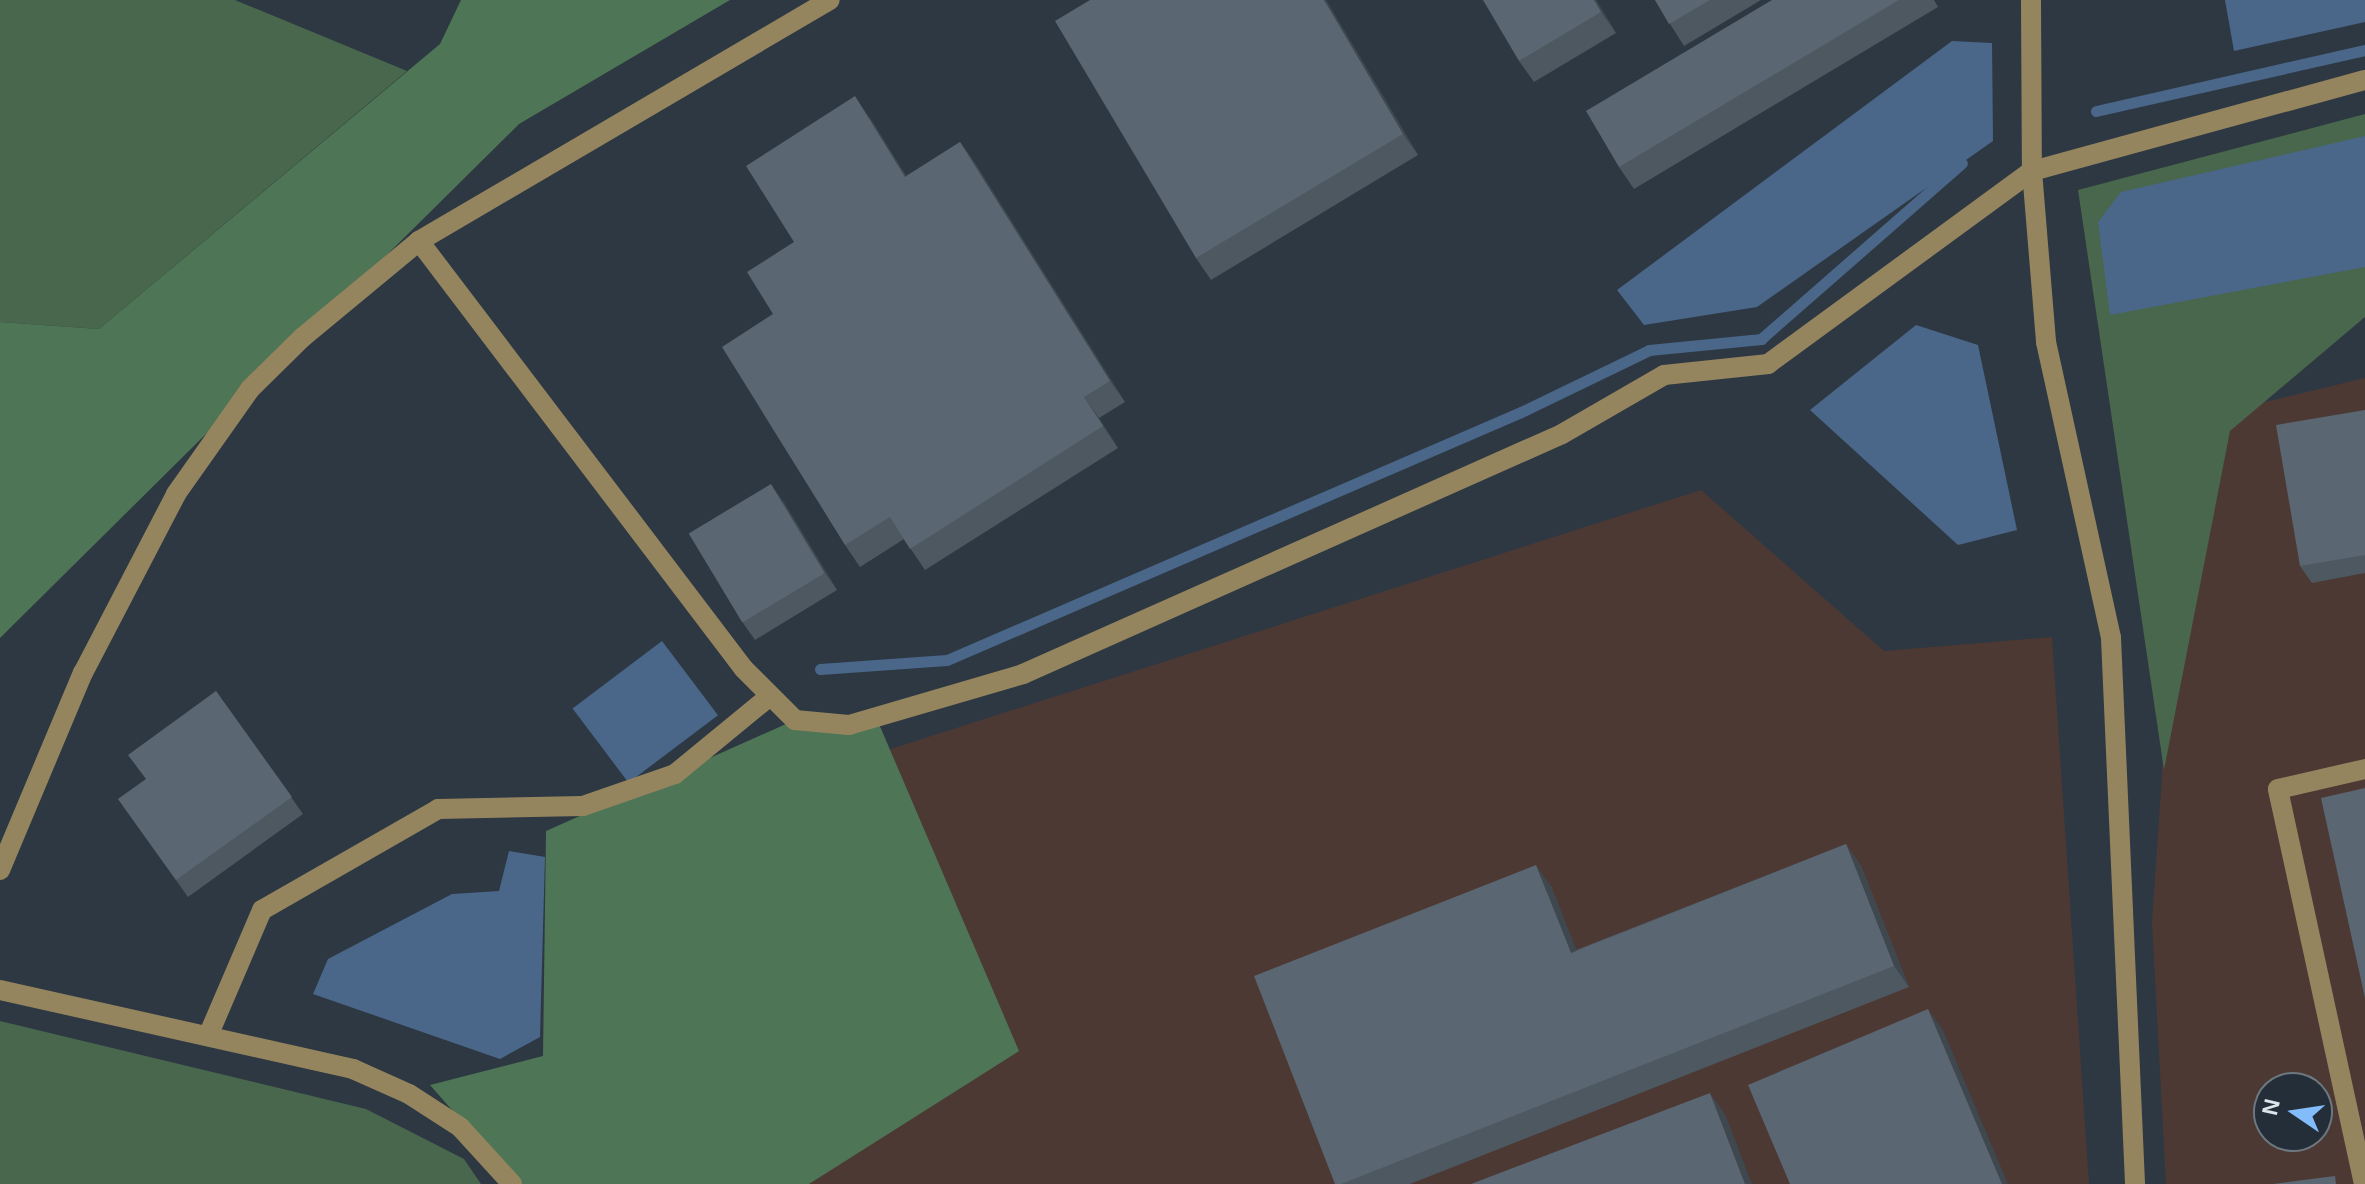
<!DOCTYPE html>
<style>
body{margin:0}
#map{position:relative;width:2365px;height:1184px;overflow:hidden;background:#2d3842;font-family:Helvetica,sans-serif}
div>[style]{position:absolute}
.industrial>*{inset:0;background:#4d3934}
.green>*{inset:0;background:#48674d}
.forest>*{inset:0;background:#4e7555}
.water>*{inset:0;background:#4a678a;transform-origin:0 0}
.stream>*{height:11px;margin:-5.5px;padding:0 5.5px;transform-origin:5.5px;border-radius:5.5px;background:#4a678a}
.minor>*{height:20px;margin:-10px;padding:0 10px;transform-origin:10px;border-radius:10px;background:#95855f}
.wall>*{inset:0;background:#4d5861}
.shaded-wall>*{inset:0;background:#3f474f}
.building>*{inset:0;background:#5a6671;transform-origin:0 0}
span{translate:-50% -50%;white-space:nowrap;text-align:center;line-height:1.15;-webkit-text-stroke:6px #232e38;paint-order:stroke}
.north{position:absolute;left:2253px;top:1072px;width:80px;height:80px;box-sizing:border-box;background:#232e38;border:2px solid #6d777f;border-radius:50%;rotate:283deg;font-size:22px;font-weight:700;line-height:32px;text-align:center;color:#dde4ea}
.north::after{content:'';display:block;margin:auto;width:28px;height:36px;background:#83bcfb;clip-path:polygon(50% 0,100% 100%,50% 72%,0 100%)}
</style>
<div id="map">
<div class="industrial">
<i style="clip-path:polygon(evenodd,2365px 378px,2365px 1184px,2166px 1184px,2152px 923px,2186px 421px,2365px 378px,2269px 1088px,2317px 1088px,2317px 1136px,2269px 1136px,2269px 1088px)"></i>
<i style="clip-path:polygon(1701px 490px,1884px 651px,2052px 637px,2089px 1184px,556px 1184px,797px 779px)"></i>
</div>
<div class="green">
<i style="clip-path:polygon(0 0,235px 0,407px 71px,99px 329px,0 322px)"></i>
<i style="clip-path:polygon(2365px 114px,2365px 317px,2230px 431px,2164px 770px,2078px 190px)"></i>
<i style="clip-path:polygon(0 1021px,366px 1109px,464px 1159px,481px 1184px,0 1184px)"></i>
</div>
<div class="forest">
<i style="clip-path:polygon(461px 0,730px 0,519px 124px,0 638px,0 322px,99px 329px,440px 44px)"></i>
<i style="clip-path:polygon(876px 717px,1019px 1051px,809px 1184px,517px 1184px,430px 1085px,543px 1056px,546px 831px,795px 720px)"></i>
</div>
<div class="water">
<i style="clip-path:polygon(2225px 0,2365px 0,2365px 22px,2234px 51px)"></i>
<i style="clip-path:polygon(1952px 41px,1992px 43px,1993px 141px,1757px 307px,1644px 325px,1617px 290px)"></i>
<i style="clip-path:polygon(2365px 136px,2365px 267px,2110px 315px,2098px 222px,2121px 192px)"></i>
<i style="clip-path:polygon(1916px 325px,1978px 345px,2017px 530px,1958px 545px,1810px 410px)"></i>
<i style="left:662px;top:641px;width:93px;height:112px;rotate:53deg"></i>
<i style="clip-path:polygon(509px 851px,545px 857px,540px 1037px,500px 1059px,313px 994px,328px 959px,452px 894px,499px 891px)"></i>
</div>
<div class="stream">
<i style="left:2096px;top:111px;width:276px;rotate:-12.8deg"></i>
<i style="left:820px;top:669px;width:127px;rotate:-4.1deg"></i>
<i style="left:947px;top:660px;width:625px;rotate:-23.37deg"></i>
<i style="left:1521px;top:412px;width:142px;rotate:-25.8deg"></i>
<i style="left:1649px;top:350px;width:113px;rotate:-5.6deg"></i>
<i style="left:1761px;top:339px;width:267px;rotate:-41.2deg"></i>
</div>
<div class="minor">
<i style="left:2031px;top:0;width:171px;rotate:89.7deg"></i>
<i style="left:2032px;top:171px;width:172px;rotate:85.3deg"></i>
<i style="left:2046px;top:342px;width:303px;rotate:77.6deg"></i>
<i style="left:2111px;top:638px;width:547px;rotate:87.48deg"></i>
<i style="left:419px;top:241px;width:537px;rotate:52.79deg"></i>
<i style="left:744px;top:669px;width:72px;rotate:45deg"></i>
<i style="left:795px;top:720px;width:54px;rotate:5.3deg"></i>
<i style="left:849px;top:725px;width:181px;rotate:-16.3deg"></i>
<i style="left:1023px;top:674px;width:590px;rotate:-24deg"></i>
<i style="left:1562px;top:434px;width:118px;rotate:-30deg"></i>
<i style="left:1664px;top:375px;width:105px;rotate:-6deg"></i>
<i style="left:1768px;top:364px;width:327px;rotate:-36.2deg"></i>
<i style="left:2032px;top:171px;width:345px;rotate:-15.3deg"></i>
<i style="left:0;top:870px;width:214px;rotate:-67.2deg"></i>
<i style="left:83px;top:673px;width:202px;rotate:-62.5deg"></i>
<i style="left:176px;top:494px;width:128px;rotate:-54.8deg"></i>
<i style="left:250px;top:389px;width:74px;rotate:-44.5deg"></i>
<i style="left:303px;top:337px;width:151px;rotate:-39.6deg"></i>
<i style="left:419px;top:241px;width:476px;rotate:-30.4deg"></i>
<i style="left:0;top:990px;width:362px;rotate:12.6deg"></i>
<i style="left:353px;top:1069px;width:61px;rotate:24.1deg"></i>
<i style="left:409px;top:1094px;width:61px;rotate:32.9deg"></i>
<i style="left:460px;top:1127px;width:77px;rotate:47.6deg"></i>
<i style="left:208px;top:1036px;width:137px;rotate:-66.8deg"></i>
<i style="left:262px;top:910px;width:203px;rotate:-29.8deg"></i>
<i style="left:438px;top:809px;width:145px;rotate:-1.2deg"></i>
<i style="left:583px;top:806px;width:97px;rotate:-19.2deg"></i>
<i style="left:675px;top:774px;width:123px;rotate:-39.4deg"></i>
<i style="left:2364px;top:1184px;width:404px;rotate:-102.3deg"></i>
<i style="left:2278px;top:789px;width:89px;rotate:-12.9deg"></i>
</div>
<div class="wall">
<i style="clip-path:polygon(1326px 0,1418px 155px,1211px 280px,1196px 258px)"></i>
<i style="clip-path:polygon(1596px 0,1616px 33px,1534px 82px,1519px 61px)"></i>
<i style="clip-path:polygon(1655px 0,1761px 0,1684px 46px)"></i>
<i style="clip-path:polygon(1772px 0,1934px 0,1938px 7px,1634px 189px,1619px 167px)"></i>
<i style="clip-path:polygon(870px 118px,906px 176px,960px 142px,975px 163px,1125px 402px,1099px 418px,1118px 448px,925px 570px,904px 539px,860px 567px,845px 545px,773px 314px,794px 242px)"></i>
<i style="clip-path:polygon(2365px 410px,2365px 573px,2312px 583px,2300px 566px)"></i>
<i style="clip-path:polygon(783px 501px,837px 590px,755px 640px,743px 623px)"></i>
<i style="clip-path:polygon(216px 691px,303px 814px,188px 897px,118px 799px,146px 780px)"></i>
<i style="clip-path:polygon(1846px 844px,1861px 866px,1909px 987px,1410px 1184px,1335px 1184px,1551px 886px,1576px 950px)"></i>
</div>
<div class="shaded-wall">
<i style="clip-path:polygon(1324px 0,1326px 0,1418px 155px,1403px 134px)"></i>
<i style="clip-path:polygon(1594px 0,1596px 0,1616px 33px,1601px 12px)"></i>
<i style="clip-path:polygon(855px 96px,870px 118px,920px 198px,905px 177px)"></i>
<i style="clip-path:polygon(960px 142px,975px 163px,1125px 402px,1110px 381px)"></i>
<i style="clip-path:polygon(1084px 397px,1099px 418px,1118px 448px,1103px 426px)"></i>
<i style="clip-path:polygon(771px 484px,783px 501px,837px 590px,825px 573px)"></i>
<i style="clip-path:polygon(1846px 844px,1861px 866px,1909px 987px,1894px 966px)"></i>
<i style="clip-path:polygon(1536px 865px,1551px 886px,1586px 974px,1571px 953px)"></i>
<i style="clip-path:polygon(1928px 1009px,1943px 1030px,2008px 1184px,2002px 1184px)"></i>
<i style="clip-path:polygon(1710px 1093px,1725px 1114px,1752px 1184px,1745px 1184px)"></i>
</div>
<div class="building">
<i style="clip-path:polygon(1090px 0,1324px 0,1403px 134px,1196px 258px,1055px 21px)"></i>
<i style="clip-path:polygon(1483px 0,1594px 0,1601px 12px,1519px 61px)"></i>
<i style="clip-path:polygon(1655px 0,1710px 0,1669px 24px)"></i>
<i style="clip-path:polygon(1772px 0,1899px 0,1619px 167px,1586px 111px)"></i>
<i style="clip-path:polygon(855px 96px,905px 177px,960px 142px,1110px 381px,1084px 397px,1103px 426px,910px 549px,890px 517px,845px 545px,722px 347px,773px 314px,747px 272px,794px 242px,746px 166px)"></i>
<i style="clip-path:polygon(2365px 410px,2365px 555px,2300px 566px,2276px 425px)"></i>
<i style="left:771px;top:484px;width:104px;height:96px;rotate:59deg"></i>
<i style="clip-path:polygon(216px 691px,292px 797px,176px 880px,118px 799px,146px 779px,128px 755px)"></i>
<i style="clip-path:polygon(2365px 788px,2365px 998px,2321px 798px)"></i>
<i style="clip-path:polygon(1846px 844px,1894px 966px,1341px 1184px,1335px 1184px,1254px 976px,1536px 865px,1571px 953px)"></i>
<i style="clip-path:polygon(1928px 1009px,2002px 1184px,1790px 1184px,1748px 1085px)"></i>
<i style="clip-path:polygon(1710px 1093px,1745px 1184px,1471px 1184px)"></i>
<i style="clip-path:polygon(2335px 1176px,2336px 1184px,2273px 1184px)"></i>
</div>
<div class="north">N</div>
</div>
